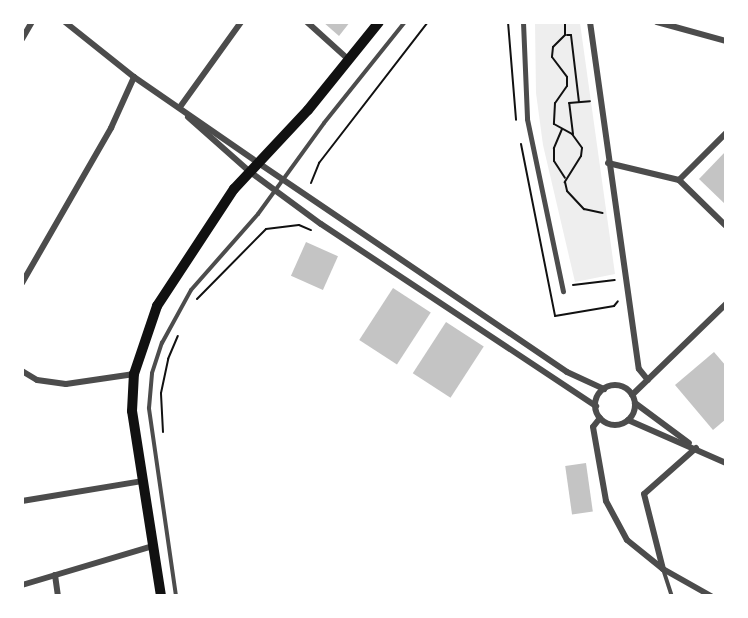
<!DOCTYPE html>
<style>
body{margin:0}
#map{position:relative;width:748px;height:618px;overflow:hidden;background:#fff;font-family:"PT Sans",sans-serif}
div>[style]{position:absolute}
.green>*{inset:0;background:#eee}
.building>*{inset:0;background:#c4c4c4;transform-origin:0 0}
.path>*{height:2px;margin:-1px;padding:0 1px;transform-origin:1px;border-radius:1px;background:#111}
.service>*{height:4px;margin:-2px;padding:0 2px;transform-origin:2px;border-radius:2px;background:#4c4c4c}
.pedestrian>*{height:5px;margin:-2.5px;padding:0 2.5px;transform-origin:2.5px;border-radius:2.5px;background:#4c4c4c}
.minor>*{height:6px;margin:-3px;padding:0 3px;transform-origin:3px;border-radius:3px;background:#4c4c4c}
.minor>.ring{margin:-3px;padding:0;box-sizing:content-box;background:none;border:6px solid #4c4c4c;border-radius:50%}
.secondary>*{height:10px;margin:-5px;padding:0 5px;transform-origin:5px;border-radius:5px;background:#111}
span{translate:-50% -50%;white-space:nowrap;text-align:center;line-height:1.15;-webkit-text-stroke:6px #fff;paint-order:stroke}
.frame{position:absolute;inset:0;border:24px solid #fff;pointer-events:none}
</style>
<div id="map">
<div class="green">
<i style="clip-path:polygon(535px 23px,580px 23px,615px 274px,575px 282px,543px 145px,536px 93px)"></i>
</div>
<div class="building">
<i style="clip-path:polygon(323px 22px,350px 22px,339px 36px)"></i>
<i style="clip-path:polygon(726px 151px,726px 205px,699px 179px)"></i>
<i style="left:306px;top:242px;width:35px;height:37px;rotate:24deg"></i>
<i style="left:393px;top:288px;width:45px;height:62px;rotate:33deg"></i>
<i style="left:446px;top:322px;width:45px;height:61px;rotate:33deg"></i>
<i style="clip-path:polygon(714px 352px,726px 366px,726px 419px,713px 430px,675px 385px)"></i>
<i style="left:586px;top:463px;width:49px;height:21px;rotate:82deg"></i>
</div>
<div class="path">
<i style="left:508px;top:22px;width:98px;rotate:85.3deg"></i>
<i style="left:565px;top:22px;width:13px;rotate:90deg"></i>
<i style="left:565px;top:35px;width:17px;rotate:135deg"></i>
<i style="left:553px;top:47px;width:10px;rotate:96deg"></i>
<i style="left:552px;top:57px;width:25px;rotate:53deg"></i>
<i style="left:567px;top:77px;width:9px;rotate:90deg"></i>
<i style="left:567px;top:86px;width:21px;rotate:125deg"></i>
<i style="left:555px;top:103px;width:21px;rotate:93deg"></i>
<i style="left:554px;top:124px;width:21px;rotate:29deg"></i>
<i style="left:572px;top:134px;width:17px;rotate:54deg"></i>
<i style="left:582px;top:148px;width:8px;rotate:97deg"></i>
<i style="left:581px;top:156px;width:31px;rotate:122deg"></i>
<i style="left:565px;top:182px;width:9px;rotate:77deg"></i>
<i style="left:567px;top:191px;width:25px;rotate:47deg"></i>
<i style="left:584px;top:209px;width:19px;rotate:12deg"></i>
<i style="left:567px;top:35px;width:4px"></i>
<i style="left:571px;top:35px;width:67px;rotate:83.2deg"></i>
<i style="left:562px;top:129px;width:21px;rotate:113deg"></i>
<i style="left:554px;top:148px;width:13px;rotate:90deg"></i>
<i style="left:554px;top:161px;width:20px;rotate:57deg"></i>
<i style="left:573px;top:134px;width:31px;rotate:-97deg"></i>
<i style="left:569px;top:103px;width:21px;rotate:-5deg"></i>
<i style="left:521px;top:144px;width:175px;rotate:78.8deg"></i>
<i style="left:555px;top:316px;width:60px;rotate:-9.6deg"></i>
<i style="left:614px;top:306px;width:6px;rotate:-51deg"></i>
<i style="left:311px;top:183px;width:22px;rotate:-68deg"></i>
<i style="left:319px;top:163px;width:178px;rotate:-52.3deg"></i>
<i style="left:573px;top:285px;width:42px;rotate:-6.8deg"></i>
<i style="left:197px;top:299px;width:98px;rotate:-45.4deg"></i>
<i style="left:266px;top:229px;width:33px;rotate:-7deg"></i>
<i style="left:299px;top:225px;width:13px;rotate:23deg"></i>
<i style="left:163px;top:432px;width:39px;rotate:-93deg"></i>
<i style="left:161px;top:393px;width:35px;rotate:-78deg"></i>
<i style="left:168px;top:359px;width:25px;rotate:-67deg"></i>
</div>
<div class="service">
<i style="left:663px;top:569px;width:28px;rotate:72deg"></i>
<i style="left:176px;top:596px;width:190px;rotate:-98.2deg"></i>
<i style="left:149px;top:408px;width:35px;rotate:-85deg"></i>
<i style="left:152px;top:373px;width:32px;rotate:-72deg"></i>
<i style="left:162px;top:343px;width:60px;rotate:-61.3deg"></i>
<i style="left:191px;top:290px;width:101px;rotate:-48.6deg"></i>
<i style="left:258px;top:214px;width:112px;rotate:-54deg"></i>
<i style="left:324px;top:123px;width:129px;rotate:-51.3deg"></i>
</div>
<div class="pedestrian">
<i style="left:523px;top:22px;width:97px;rotate:87.6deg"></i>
<i style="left:527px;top:119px;width:176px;rotate:78.2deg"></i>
</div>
<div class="minor">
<i style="left:65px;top:22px;width:88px;rotate:38.6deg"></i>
<i style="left:134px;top:77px;width:150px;rotate:34.6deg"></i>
<i style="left:257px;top:162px;width:374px;rotate:34.1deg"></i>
<i style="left:567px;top:372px;width:41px;rotate:24.7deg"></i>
<i style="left:307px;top:22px;width:55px;rotate:42.1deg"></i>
<i style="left:590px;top:22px;width:350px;rotate:82deg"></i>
<i style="left:639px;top:369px;width:14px;rotate:51deg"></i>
<i style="left:657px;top:22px;width:72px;rotate:15.4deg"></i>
<i style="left:22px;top:39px;width:20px;rotate:-60deg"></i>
<i style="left:180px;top:107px;width:105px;rotate:-54.3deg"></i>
<i style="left:188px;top:117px;width:81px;rotate:41.5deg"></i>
<i style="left:249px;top:171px;width:89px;rotate:36.4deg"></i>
<i style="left:321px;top:224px;width:330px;rotate:33.5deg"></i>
<i style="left:608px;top:163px;width:73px;rotate:13.5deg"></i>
<i style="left:679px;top:180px;width:66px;rotate:44.4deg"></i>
<i style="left:679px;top:180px;width:66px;rotate:-45deg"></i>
<i style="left:22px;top:283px;width:179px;rotate:-60.1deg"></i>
<i style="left:111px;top:128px;width:56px;rotate:-65.7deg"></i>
<i style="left:22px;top:371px;width:17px;rotate:31deg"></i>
<i style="left:37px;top:380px;width:29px;rotate:8deg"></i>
<i style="left:66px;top:384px;width:69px;rotate:-8.4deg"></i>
<i class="ring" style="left:595px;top:385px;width:34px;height:34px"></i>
<i style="left:632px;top:395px;width:131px;rotate:-44.1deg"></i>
<i style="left:635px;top:403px;width:67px;rotate:36.5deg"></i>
<i style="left:600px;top:418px;width:11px;rotate:128deg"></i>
<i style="left:593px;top:427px;width:75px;rotate:80deg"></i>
<i style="left:606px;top:501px;width:44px;rotate:61.7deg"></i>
<i style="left:627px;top:540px;width:46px;rotate:38.9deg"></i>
<i style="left:628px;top:420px;width:107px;rotate:23.7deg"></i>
<i style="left:696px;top:448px;width:69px;rotate:138.5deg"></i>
<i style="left:644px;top:494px;width:77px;rotate:75.8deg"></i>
<i style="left:663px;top:569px;width:55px;rotate:29.4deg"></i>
<i style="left:22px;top:501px;width:123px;rotate:-9.4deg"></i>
<i style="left:55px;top:575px;width:21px;rotate:82deg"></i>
<i style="left:22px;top:585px;width:137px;rotate:-16.6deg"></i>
</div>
<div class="secondary">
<i style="left:161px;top:596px;width:187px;rotate:-98.9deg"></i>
<i style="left:132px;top:411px;width:37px;rotate:-87deg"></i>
<i style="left:134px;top:374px;width:72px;rotate:-71.3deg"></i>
<i style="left:157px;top:306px;width:140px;rotate:-56.7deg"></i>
<i style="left:234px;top:189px;width:108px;rotate:-46.9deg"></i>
<i style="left:308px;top:110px;width:113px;rotate:-51.1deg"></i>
</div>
<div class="frame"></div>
</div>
